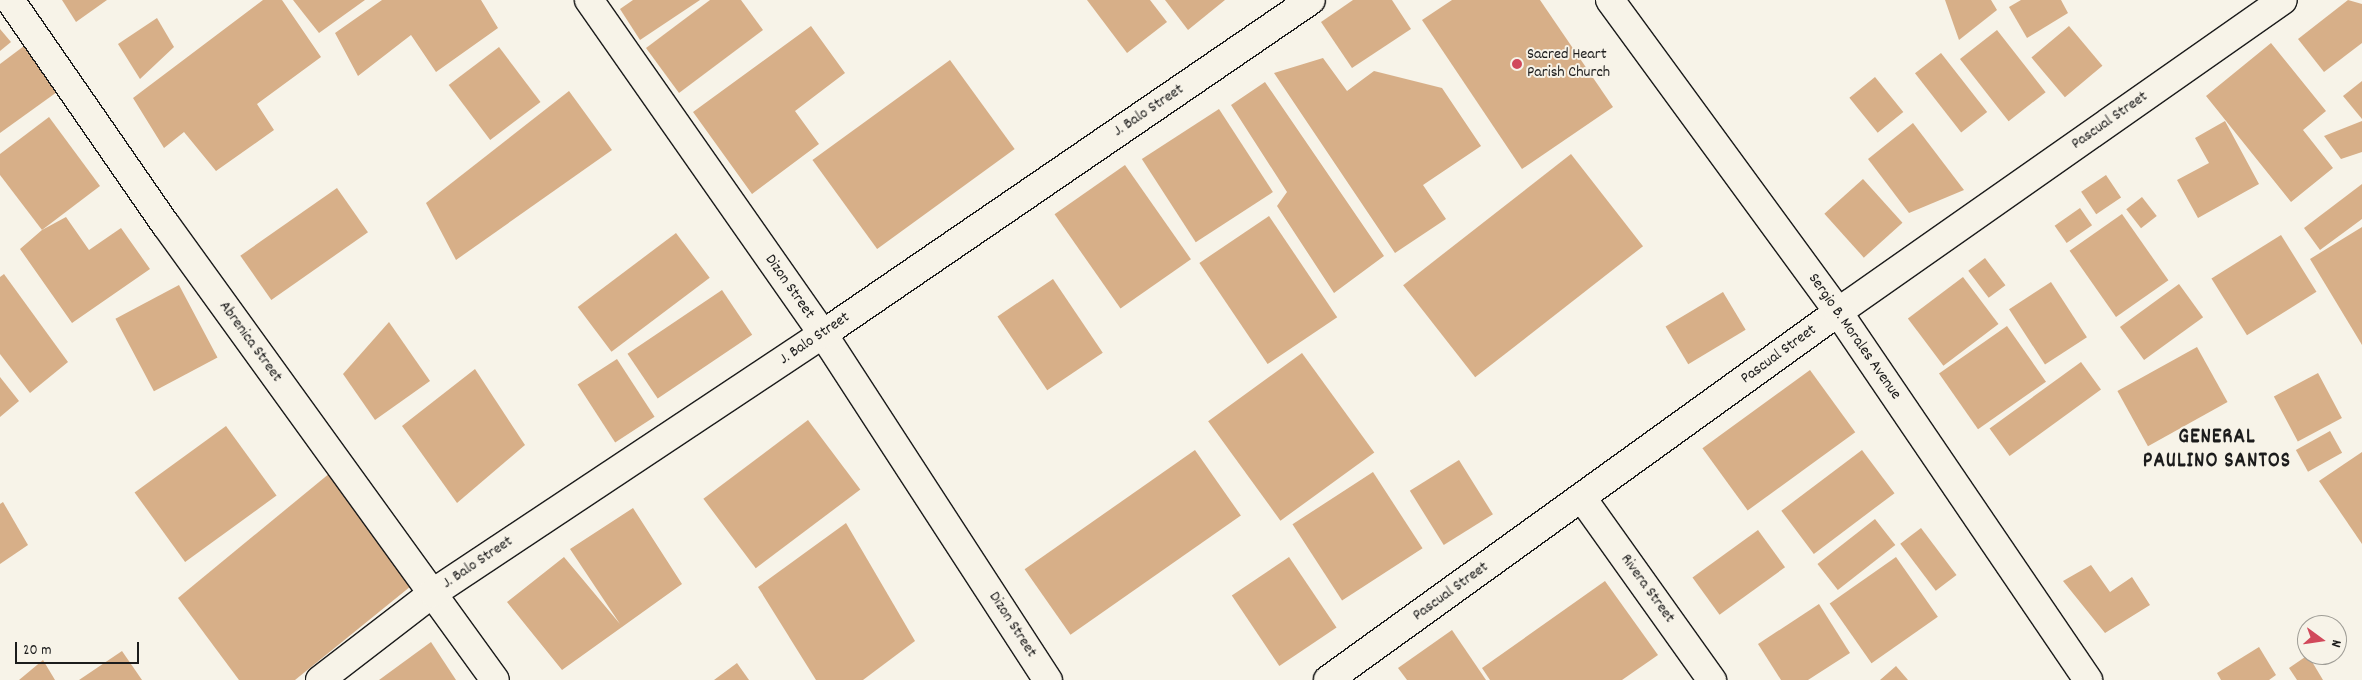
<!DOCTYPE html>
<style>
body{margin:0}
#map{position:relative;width:2362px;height:680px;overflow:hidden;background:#f7f3e8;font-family:Dekko,sans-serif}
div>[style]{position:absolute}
.building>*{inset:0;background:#d7af88;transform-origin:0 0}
.roads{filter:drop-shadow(1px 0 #1c1c1c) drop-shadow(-1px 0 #1c1c1c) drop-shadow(0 1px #1c1c1c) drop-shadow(0 -1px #1c1c1c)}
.street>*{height:28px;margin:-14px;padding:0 14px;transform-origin:14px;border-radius:14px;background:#f7f3e8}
.primary>*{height:28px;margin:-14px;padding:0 14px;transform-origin:14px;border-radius:14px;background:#f7f3e8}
.dots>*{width:14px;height:14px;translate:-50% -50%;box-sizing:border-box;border:2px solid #f7f3e8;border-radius:50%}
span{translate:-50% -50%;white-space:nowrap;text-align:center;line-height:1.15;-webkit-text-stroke:4px #f7f3e8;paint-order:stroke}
.poi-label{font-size:16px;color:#1c1c1c}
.left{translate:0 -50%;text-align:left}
.street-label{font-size:16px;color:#1c1c1c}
.district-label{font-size:21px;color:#1c1c1c;font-weight:700;letter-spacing:1px}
.north{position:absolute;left:2297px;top:615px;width:50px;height:50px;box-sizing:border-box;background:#f7f3e8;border:1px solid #9f9d96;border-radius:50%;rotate:104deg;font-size:14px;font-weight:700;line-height:20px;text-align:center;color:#1c1c1c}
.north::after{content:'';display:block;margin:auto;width:18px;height:22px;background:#d1495b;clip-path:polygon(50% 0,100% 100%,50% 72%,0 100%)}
.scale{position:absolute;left:15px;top:642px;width:124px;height:22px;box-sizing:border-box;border:2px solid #1c1c1c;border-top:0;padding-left:6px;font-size:15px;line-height:18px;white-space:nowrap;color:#1c1c1c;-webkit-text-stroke:4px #f7f3e8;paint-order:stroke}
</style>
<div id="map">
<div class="building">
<i style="clip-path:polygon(62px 0,107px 0,76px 22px)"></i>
<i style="clip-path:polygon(263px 0,282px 0,321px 57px,257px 104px,274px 130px,216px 171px,184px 132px,164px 148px,133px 98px)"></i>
<i style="clip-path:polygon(293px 0,365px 0,319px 33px)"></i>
<i style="clip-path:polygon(382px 0,481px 0,498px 28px,436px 72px,411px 35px,358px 76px,335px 33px)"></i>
<i style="clip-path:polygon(633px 0,700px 0,640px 40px,620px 9px)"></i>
<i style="clip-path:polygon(710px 0,741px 0,763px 30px,679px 93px,646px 48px)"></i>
<i style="clip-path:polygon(1087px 0,1150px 0,1167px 22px,1127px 53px)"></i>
<i style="clip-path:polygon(1165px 0,1225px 0,1188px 30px)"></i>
<i style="clip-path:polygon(1353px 0,1392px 0,1411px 29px,1352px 68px,1321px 22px)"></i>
<i style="clip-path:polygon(1452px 0,1540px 0,1613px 107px,1522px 169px,1422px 20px)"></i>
<i style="clip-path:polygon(1945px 0,1991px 0,1997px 10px,1959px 40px)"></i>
<i style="clip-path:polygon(2021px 0,2061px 0,2068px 13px,2027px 38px,2009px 7px)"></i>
<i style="clip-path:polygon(2348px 0,2362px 4px,2362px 43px,2324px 72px,2298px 39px)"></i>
<i style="clip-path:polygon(157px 18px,174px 47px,140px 79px,118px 44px)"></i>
<i style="clip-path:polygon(811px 26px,845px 73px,795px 111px,819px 144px,752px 194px,693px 112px)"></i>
<i style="left:2069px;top:26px;width:52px;height:49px;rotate:50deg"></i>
<i style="clip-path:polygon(0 29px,11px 42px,0 51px)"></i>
<i style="left:1997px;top:30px;width:79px;height:47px;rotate:52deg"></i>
<i style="clip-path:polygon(2271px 43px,2326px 111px,2303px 130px,2333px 168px,2291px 202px,2206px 96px)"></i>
<i style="clip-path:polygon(24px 46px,57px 92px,0 133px,0 64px)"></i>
<i style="left:499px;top:47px;width:69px;height:63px;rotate:53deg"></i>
<i style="left:1941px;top:53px;width:75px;height:33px;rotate:52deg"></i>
<i style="clip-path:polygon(1323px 58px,1347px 91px,1374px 71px,1442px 88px,1481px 146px,1423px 185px,1446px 219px,1395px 253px,1274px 73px)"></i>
<i style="left:950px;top:60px;width:110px;height:170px;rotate:54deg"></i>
<i style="left:1875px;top:77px;width:45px;height:33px;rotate:51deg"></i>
<i style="clip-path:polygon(2362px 81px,2362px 119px,2343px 96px)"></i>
<i style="clip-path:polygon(1265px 82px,1384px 256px,1334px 293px,1277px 206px,1287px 192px,1231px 105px)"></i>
<i style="clip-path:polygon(569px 91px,612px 150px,456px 260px,426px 203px)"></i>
<i style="left:1219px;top:109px;width:99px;height:92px;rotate:57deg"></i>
<i style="clip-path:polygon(49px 117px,100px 186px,42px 230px,0 175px,0 154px)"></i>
<i style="clip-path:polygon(2225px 121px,2259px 184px,2198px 218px,2177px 180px,2209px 163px,2195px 138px)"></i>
<i style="clip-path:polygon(2362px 121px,2362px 152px,2341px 159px,2324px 136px)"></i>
<i style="clip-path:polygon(1913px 123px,1964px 190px,1909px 213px,1868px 159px)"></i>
<i style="left:1571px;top:154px;width:117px;height:213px;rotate:52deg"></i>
<i style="left:1125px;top:165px;width:115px;height:86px;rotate:55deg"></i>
<i style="left:2106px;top:175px;width:27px;height:30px;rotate:56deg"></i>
<i style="left:1863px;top:179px;width:59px;height:52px;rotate:48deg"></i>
<i style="clip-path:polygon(2362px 184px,2362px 219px,2320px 250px,2304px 228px)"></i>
<i style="left:337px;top:188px;width:54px;height:118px;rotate:55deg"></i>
<i style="left:2142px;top:197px;width:24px;height:20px;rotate:52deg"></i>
<i style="left:2080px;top:208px;width:21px;height:31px;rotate:55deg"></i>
<i style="left:2122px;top:214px;width:81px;height:64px;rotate:55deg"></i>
<i style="left:1269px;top:216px;width:122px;height:84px;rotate:56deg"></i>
<i style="clip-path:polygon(66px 217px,89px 250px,121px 228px,150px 269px,72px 323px,20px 249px,42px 230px)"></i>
<i style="clip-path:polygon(2362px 227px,2362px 345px,2310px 259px)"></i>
<i style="left:676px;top:233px;width:56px;height:123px;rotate:53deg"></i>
<i style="left:2281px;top:235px;width:67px;height:82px;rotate:58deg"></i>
<i style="left:1985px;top:258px;width:34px;height:21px;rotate:53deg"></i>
<i style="clip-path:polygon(4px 274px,68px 362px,30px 393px,0 354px,0 277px)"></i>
<i style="left:1963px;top:277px;width:59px;height:69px;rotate:53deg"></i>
<i style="left:1053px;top:279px;width:89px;height:67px;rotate:56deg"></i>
<i style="left:2051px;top:282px;width:66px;height:50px;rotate:57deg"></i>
<i style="left:2179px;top:284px;width:41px;height:73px;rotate:54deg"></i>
<i style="left:179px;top:285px;width:82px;height:72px;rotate:62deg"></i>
<i style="left:722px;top:290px;width:54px;height:114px;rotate:56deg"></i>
<i style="left:1723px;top:292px;width:44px;height:67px;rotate:59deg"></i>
<i style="clip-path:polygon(389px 322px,430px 381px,375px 420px,343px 374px)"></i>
<i style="left:2007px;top:326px;width:68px;height:83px;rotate:55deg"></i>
<i style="left:2197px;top:347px;width:63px;height:91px;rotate:61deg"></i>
<i style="left:1302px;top:353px;width:123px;height:116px;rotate:54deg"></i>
<i style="left:617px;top:359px;width:69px;height:47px;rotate:57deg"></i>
<i style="left:2081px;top:362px;width:34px;height:113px;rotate:54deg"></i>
<i style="clip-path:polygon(475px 369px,525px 445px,457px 503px,402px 426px)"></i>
<i style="left:1810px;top:370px;width:77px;height:133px;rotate:54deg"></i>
<i style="left:2318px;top:373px;width:51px;height:50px;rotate:62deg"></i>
<i style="clip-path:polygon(0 377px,19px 401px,0 417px)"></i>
<i style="left:808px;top:420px;width:87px;height:131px;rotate:53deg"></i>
<i style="left:226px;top:426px;width:86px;height:113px;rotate:54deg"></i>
<i style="left:2330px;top:431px;width:25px;height:39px;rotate:61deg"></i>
<i style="left:1195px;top:450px;width:80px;height:208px;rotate:55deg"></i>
<i style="left:1862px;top:450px;width:54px;height:101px;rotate:53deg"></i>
<i style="clip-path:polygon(2362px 452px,2362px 544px,2319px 481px)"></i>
<i style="left:1459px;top:460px;width:64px;height:58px;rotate:58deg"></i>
<i style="left:1373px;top:472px;width:91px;height:96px;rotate:57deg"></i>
<i style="clip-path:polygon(330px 473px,416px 582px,295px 680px,239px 680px,178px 598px)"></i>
<i style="clip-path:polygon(3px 502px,28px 545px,0 564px,0 504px)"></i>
<i style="clip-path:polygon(633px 508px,682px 584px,562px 670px,507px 602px,564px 557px,620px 624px,570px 549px)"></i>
<i style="left:1875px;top:519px;width:33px;height:73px;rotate:52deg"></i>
<i style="clip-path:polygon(846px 523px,915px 641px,863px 680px,816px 680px,758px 587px)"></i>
<i style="left:1921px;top:528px;width:59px;height:26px;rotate:53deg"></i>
<i style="left:1758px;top:530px;width:46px;height:81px;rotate:54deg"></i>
<i style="left:1289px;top:557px;width:85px;height:69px;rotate:56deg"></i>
<i style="left:1896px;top:557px;width:73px;height:81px;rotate:55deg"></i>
<i style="clip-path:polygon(2091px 565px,2110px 592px,2132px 577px,2150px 605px,2105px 633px,2063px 581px)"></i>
<i style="clip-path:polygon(1605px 581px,1658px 655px,1622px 680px,1490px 680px,1482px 668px)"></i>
<i style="clip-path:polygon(1819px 604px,1850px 653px,1808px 680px,1781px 680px,1758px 644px)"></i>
<i style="clip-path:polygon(1452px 630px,1486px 680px,1407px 680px,1398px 668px)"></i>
<i style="clip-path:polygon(431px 642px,456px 680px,379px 680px)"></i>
<i style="clip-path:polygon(2259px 647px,2276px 675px,2269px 680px,2221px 680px,2217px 673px)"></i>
<i style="clip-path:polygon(122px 651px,142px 680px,79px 680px)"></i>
<i style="clip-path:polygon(2308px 655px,2323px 680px,2297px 680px,2289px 668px)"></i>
<i style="clip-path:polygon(43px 660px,55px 680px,19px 680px)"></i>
<i style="clip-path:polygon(737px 663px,749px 680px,714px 680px)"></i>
<i style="clip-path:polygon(1896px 666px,1908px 680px,1880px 680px)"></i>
</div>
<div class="roads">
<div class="street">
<i style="left:10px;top:0;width:274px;rotate:55.3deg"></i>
<i style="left:166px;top:225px;width:561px;rotate:54.13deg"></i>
<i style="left:589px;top:0;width:408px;rotate:55deg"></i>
<i style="left:823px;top:334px;width:413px;rotate:57deg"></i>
<i style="left:1582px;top:498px;width:224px;rotate:54.5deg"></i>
<i style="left:320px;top:680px;width:143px;rotate:-37.6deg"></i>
<i style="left:433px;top:593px;width:468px;rotate:-33.6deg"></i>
<i style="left:823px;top:334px;width:591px;rotate:-34.39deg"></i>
<i style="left:1328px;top:680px;width:629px;rotate:-35.81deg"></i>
<i style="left:1838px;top:312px;width:543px;rotate:-35.04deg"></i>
</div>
<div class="primary">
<i style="left:1610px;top:0;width:386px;rotate:53.8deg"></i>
<i style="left:1838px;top:312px;width:445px;rotate:55.8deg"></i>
</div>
</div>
<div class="dots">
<i style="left:1517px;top:64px;background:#d1495b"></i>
</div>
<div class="poi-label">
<span class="left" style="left:1527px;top:64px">Sacred Heart<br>Parish Church</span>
</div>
<div class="street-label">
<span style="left:1149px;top:111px;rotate:-34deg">J. Balo Street</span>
<span style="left:2110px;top:121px;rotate:-35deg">Pascual Street</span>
<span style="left:789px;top:287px;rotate:55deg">Dizon Street</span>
<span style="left:1854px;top:337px;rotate:55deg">Sergio B. Morales Avenue</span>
<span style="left:815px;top:339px;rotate:-34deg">J. Balo Street</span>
<span style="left:250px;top:342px;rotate:54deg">Abrenica Street</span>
<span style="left:1779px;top:355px;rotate:-36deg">Pascual Street</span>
<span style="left:478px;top:563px;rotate:-34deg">J. Balo Street</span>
<span style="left:1647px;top:589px;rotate:54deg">Rivera Street</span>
<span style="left:1451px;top:592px;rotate:-36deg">Pascual Street</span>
<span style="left:1012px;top:625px;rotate:57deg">Dizon Street</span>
</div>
<div class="district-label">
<span style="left:2217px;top:450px">GENERAL<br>PAULINO SANTOS</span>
</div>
<div class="north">N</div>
<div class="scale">20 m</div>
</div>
